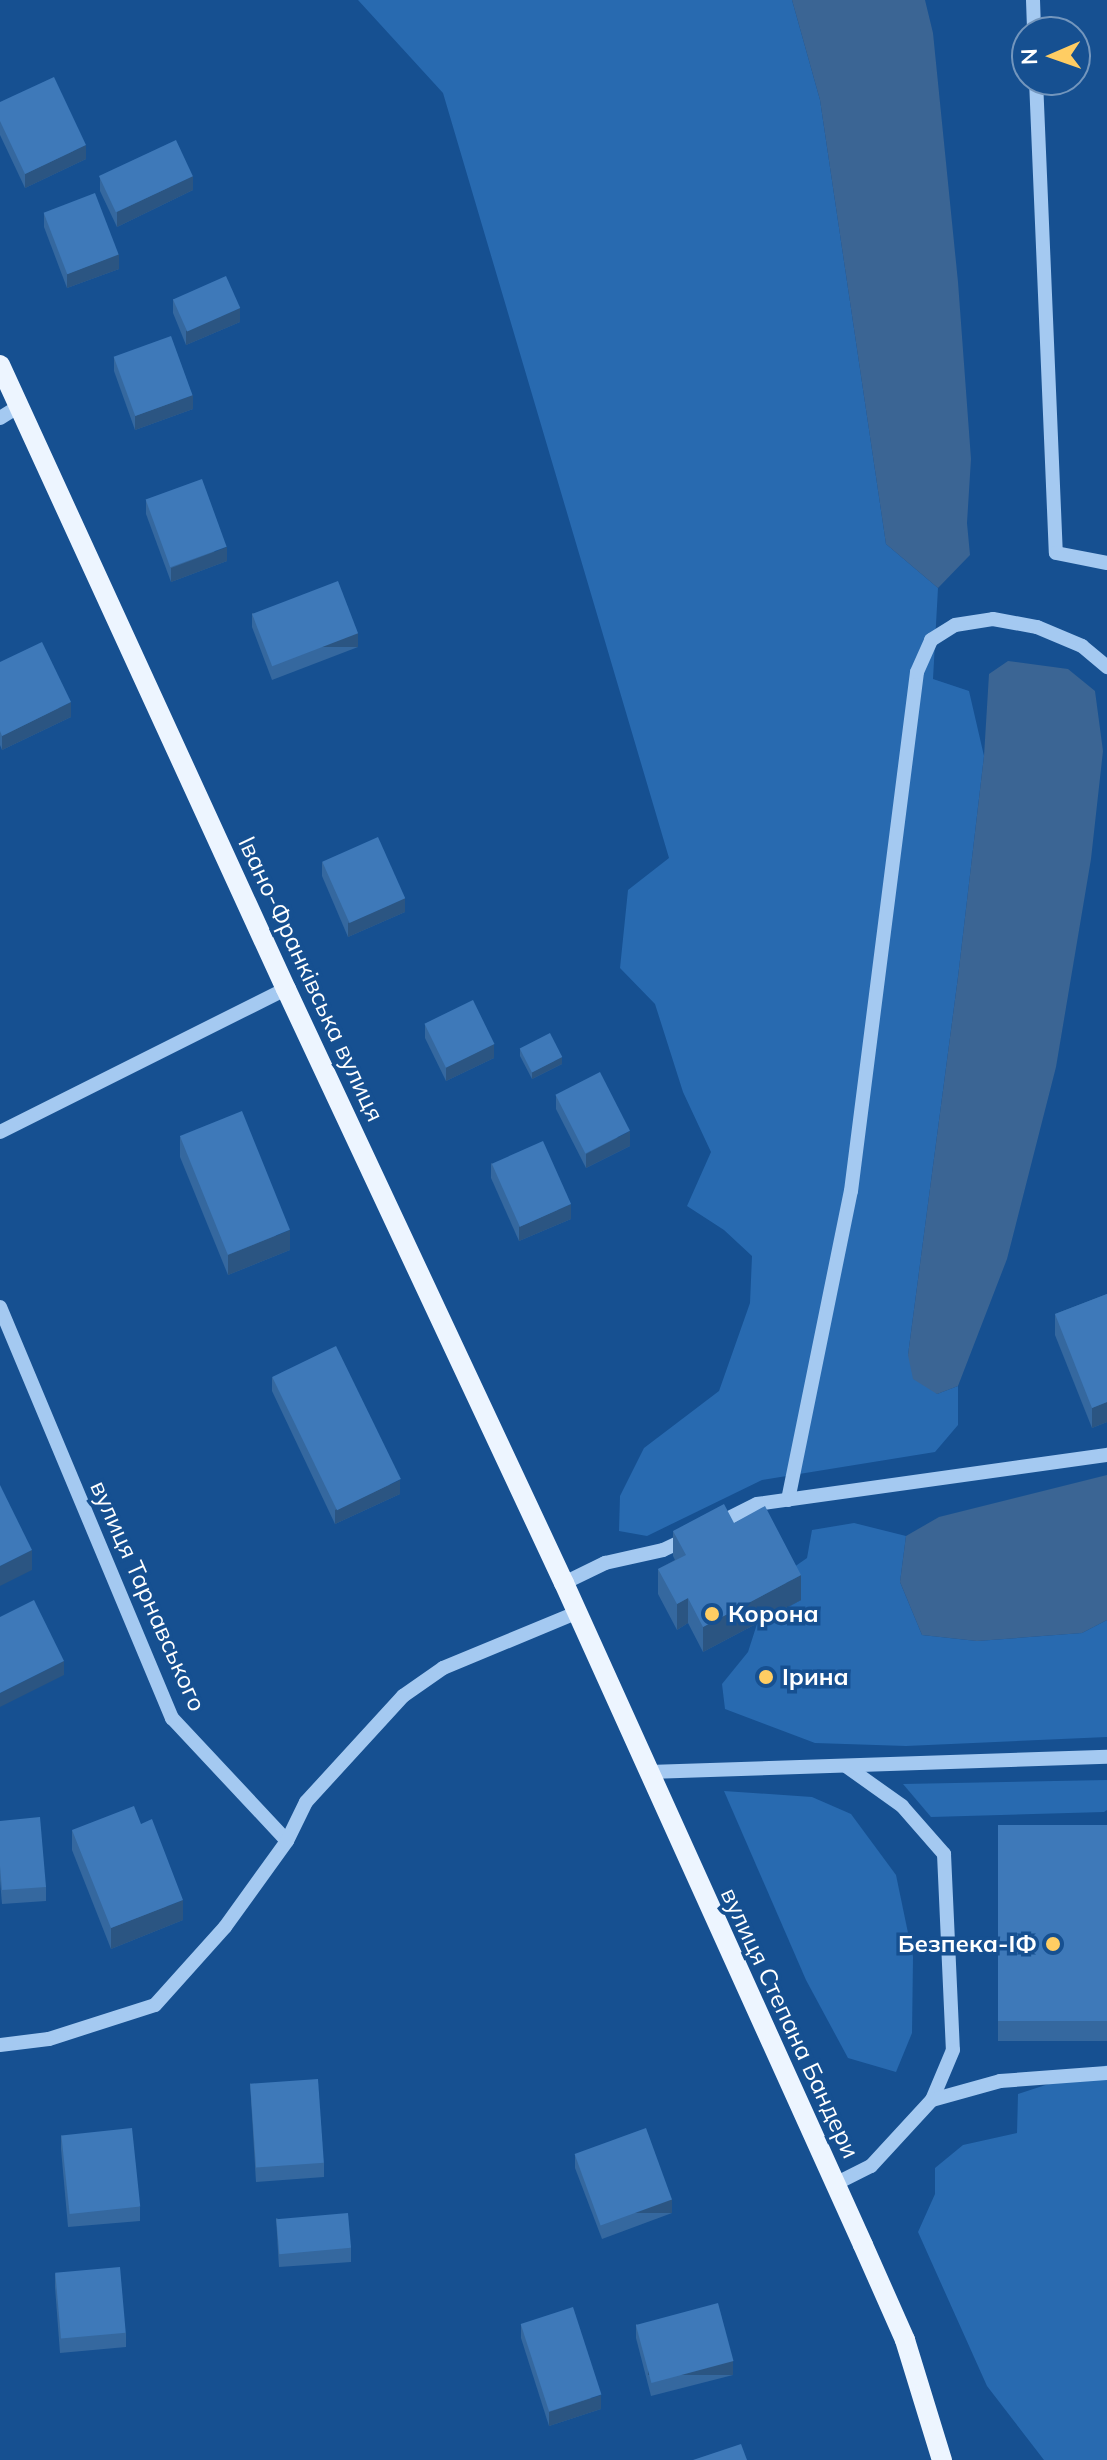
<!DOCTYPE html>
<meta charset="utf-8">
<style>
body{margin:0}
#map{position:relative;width:1107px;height:2460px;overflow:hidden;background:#165091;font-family:Mulish,sans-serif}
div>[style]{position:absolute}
.green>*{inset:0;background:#286ab0}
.water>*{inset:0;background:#3b6594}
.minor>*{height:14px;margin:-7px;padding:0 7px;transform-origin:7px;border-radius:7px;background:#a4c9f1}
.major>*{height:20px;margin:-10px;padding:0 10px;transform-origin:10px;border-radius:10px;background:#edf5ff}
.wall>*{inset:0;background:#35689f;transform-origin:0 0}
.shaded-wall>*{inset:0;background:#2b5582;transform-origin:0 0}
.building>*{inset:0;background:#3e79b9;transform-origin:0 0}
.dots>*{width:22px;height:22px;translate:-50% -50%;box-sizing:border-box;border:4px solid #165091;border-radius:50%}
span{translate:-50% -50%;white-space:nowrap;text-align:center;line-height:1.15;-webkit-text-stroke:7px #165091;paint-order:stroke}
.street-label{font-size:24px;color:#fff}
.poi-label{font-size:24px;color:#fff;font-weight:700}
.left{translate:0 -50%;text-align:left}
.right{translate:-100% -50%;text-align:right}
.north{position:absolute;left:1011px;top:16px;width:80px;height:80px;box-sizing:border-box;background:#165091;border:2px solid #7396bd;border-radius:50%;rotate:268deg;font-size:22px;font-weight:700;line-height:32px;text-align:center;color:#fff}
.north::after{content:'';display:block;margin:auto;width:28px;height:36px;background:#ffcd63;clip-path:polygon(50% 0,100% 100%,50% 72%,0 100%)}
</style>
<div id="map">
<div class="green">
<i style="clip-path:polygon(358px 0,792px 0,820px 100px,886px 544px,938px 588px,933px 679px,969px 691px,984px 756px,958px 977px,908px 1355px,937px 1394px,958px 1386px,958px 1425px,935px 1452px,762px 1480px,647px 1536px,619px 1531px,620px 1496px,644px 1448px,719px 1391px,750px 1303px,752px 1256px,724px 1230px,687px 1206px,711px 1152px,683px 1092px,655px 1004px,620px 968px,628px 890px,669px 858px,443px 93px)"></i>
<i style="clip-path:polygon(854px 1523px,906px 1536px,900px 1582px,922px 1635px,977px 1641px,1082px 1633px,1107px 1620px,1107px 1737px,906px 1746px,815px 1743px,725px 1709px,722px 1684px,748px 1652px,757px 1624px,801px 1600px,787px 1572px,807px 1558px,812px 1530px)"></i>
<i style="clip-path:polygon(1107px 1780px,1107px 1810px,1104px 1812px,931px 1817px,903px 1784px)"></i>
<i style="clip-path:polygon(724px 1791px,812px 1797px,851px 1814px,896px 1875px,913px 1957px,912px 2033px,896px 2072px,848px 2058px,806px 1980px)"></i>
<i style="clip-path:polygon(1107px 2065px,1107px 2460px,1044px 2460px,987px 2386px,918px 2232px,935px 2194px,935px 2168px,963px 2145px,1017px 2133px,1018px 2094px)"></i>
</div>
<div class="water">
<i style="clip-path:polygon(792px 0,925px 0,933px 33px,958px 282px,971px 459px,967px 523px,970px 555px,938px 588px,886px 544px,820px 100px)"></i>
<i style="clip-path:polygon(1008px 661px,1068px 669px,1095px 691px,1103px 751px,1091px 859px,1056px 1067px,1007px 1259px,958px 1386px,937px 1394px,913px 1379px,908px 1355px,958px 977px,984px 756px,989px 674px)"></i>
<i style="clip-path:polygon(1107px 1475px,1107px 1620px,1082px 1633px,977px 1641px,922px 1635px,900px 1582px,906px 1536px,939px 1517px)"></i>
</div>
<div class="minor">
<i style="left:1033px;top:0;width:32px;rotate:88deg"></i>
<i style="left:1036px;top:80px;width:473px;rotate:87.6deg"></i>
<i style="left:1056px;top:553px;width:52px;rotate:11.1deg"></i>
<i style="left:0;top:418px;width:22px;rotate:-32deg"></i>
<i style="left:0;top:1132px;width:320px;rotate:-26.6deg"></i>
<i style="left:0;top:1307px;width:446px;rotate:67.3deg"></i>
<i style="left:172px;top:1718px;width:168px;rotate:46.9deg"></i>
<i style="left:788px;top:1500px;width:315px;rotate:-78.5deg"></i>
<i style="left:851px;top:1191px;width:523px;rotate:-82.75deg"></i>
<i style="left:917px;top:672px;width:35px;rotate:-66deg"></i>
<i style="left:931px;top:640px;width:28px;rotate:-32deg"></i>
<i style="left:955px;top:625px;width:38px;rotate:-9deg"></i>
<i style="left:993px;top:619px;width:45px;rotate:10.3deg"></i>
<i style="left:1037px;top:627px;width:49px;rotate:22.9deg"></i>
<i style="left:1082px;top:646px;width:33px;rotate:40deg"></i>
<i style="left:713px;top:1526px;width:49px;rotate:-26.6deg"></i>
<i style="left:757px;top:1504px;width:353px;rotate:-8deg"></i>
<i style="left:564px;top:1583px;width:46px;rotate:-26deg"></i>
<i style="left:605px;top:1563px;width:59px;rotate:-12.6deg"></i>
<i style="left:663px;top:1550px;width:31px;rotate:-25deg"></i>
<i style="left:846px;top:1766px;width:69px;rotate:35.5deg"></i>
<i style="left:902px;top:1806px;width:64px;rotate:48.8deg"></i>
<i style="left:944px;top:1854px;width:196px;rotate:87.4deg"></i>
<i style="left:953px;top:2050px;width:54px;rotate:112.8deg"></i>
<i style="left:649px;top:1772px;width:458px;rotate:-1.9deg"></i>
<i style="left:0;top:2045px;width:49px;rotate:-7deg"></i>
<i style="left:49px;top:2039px;width:111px;rotate:-17.8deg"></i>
<i style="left:155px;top:2005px;width:105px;rotate:-48.1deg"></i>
<i style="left:225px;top:1927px;width:106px;rotate:-54.2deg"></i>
<i style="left:287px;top:1841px;width:43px;rotate:-64deg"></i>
<i style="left:306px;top:1802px;width:144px;rotate:-47.5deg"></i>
<i style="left:403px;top:1696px;width:49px;rotate:-35deg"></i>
<i style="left:443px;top:1668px;width:146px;rotate:-22.5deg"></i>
<i style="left:835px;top:2184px;width:40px;rotate:-26.6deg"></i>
<i style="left:871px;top:2166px;width:90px;rotate:-47.3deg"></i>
<i style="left:932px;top:2100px;width:71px;rotate:-15.6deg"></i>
<i style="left:1000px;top:2081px;width:107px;rotate:-4.3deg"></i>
</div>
<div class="major">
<i style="left:0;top:365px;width:686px;rotate:65.38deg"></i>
<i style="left:286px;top:989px;width:656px;rotate:64.92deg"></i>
<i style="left:564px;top:1583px;width:726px;rotate:65.69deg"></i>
<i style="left:863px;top:2245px;width:104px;rotate:66.1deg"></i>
<i style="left:905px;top:2340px;width:126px;rotate:72.9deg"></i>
</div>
<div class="wall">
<i style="clip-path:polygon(0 102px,86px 159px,25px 188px,0 135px)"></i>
<i style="clip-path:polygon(100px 177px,193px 190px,117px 227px,100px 191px)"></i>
<i style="clip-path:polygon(44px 213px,119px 269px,67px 288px,44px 227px)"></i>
<i style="clip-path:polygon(173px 299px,240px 322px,186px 345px,173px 313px)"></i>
<i style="clip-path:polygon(114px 357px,193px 409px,135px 430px,114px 371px)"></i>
<i style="clip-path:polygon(146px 500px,227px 561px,171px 582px,146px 514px)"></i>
<i style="clip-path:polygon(252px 613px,358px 647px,272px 680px,252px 627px)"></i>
<i style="clip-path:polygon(0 662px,71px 717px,2px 750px,0 745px)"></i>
<i style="clip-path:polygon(322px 862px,405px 912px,348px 937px,322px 876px)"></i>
<i style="clip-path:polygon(425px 1024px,494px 1058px,446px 1081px,425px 1038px)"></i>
<i style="clip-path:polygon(520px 1049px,562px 1064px,532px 1079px,520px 1056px)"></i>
<i style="clip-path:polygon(556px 1095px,630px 1146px,586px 1168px,556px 1109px)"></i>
<i style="clip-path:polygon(180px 1137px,290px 1250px,228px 1275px,180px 1157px)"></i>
<i style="clip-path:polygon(491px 1163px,571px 1219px,519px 1241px,491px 1178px)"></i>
<i style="clip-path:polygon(1107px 1294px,1107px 1422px,1092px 1428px,1055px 1335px,1055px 1314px)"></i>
<i style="clip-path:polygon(272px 1377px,400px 1494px,335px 1524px,272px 1391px)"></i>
<i style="clip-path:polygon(734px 1523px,801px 1600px,703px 1652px,688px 1623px,677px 1630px,658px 1594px,658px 1569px,675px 1560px,673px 1556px,673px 1531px)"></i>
<i style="clip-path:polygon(0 1821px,46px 1887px,46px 1901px,2px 1904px,0 1880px)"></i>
<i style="left:1107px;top:1825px;width:216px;height:109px;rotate:90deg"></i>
<i style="clip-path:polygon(72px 1830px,183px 1920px,111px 1949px,72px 1850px)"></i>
<i style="clip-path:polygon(250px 2083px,324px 2163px,324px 2177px,256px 2182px)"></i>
<i style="clip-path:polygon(61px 2135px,140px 2207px,140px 2221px,68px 2227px,61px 2149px)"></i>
<i style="clip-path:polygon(575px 2154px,672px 2213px,602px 2239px,575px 2168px)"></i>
<i style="clip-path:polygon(276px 2218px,351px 2248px,351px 2262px,279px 2267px)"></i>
<i style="clip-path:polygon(55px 2273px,126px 2333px,126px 2347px,60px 2353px,55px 2287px)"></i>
<i style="clip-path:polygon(521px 2324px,601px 2409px,549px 2426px,521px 2338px)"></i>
<i style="clip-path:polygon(636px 2324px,733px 2375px,651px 2396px,636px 2338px)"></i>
</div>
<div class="shaded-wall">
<i style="clip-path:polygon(86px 145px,86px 159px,25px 188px,25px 174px)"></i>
<i style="clip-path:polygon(193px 176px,193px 190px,117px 227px,117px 212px)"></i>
<i style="clip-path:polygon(119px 254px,119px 269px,67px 288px,67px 274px)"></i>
<i style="clip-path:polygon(240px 308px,240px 322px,186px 345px,186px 331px)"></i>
<i style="clip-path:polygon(193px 395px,193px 409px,135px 430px,135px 416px)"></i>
<i style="clip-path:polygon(227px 547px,227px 561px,171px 582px,171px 568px)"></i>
<i style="left:358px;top:633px;width:14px;height:92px;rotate:90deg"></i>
<i style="clip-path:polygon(71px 702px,71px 717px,2px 750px,2px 736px)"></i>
<i style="clip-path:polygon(405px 898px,405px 912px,348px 937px,348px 923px)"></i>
<i style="clip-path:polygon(494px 1044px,494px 1058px,446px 1081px,446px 1067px)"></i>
<i style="clip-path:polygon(562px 1057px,562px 1064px,532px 1079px,532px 1072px)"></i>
<i style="clip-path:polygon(630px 1131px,630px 1146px,586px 1168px,586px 1154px)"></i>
<i style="clip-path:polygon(571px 1204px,571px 1219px,519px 1241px,519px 1227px)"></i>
<i style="clip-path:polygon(290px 1230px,290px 1250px,228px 1275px,228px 1255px)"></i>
<i style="clip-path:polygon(1107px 1402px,1107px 1422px,1092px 1428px,1092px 1408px)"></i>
<i style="clip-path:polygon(400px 1480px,400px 1494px,335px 1524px,335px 1510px)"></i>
<i style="clip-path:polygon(32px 1550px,32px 1570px,0 1586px,0 1566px)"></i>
<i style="clip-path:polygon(801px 1575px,801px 1600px,703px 1652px,703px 1627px)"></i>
<i style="clip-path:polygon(688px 1598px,688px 1623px,677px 1630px,677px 1604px)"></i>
<i style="clip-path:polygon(64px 1661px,64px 1675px,0 1707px,0 1693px)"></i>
<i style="clip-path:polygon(183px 1900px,183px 1920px,111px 1949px,111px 1928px)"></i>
<i style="left:672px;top:2199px;width:14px;height:75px;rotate:90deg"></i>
<i style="left:733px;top:2361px;width:14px;height:85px;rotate:90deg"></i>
<i style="clip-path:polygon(601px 2395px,601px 2409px,549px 2426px,549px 2412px)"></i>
</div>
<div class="building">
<i style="clip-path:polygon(54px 77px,86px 145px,25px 174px,0 121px,0 102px)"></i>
<i style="left:176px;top:140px;width:40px;height:85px;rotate:65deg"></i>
<i style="left:95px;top:193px;width:66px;height:55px;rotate:69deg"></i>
<i style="left:226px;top:276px;width:35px;height:58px;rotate:66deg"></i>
<i style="left:171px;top:336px;width:63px;height:61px;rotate:70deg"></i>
<i style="left:202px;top:479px;width:72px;height:60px;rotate:70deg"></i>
<i style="left:338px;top:581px;width:56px;height:92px;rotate:69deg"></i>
<i style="clip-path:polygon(42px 642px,71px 702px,2px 736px,0 731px,0 662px)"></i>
<i style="left:378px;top:837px;width:67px;height:61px;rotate:66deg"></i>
<i style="left:473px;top:1000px;width:49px;height:54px;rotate:64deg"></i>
<i style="left:550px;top:1033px;width:27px;height:34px;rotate:63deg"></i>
<i style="left:600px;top:1072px;width:66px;height:50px;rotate:63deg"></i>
<i style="left:242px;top:1111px;width:128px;height:67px;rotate:68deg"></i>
<i style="left:543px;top:1141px;width:69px;height:56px;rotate:66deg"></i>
<i style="clip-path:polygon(1107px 1294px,1107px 1402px,1092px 1408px,1055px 1314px)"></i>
<i style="left:336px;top:1346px;width:148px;height:71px;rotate:64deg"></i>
<i style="clip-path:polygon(0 1485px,32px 1550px,0 1566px)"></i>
<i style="clip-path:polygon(724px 1504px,734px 1523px,765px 1506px,801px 1575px,703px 1627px,688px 1598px,677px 1604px,658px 1569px,686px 1555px,673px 1531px)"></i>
<i style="clip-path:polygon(34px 1600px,64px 1661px,0 1693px,0 1617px)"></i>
<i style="clip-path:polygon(134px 1806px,141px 1824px,152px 1819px,183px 1900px,111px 1928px,72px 1830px)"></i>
<i style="clip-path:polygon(40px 1817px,46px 1887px,2px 1890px,0 1866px,0 1821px)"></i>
<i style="left:1107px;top:1825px;width:196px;height:109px;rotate:90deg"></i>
<i style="left:318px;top:2079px;width:84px;height:68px;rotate:86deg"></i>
<i style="left:132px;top:2128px;width:79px;height:71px;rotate:84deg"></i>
<i style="left:646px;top:2128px;width:76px;height:76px;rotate:70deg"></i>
<i style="left:348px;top:2213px;width:35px;height:72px;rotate:85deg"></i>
<i style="left:120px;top:2267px;width:66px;height:65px;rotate:85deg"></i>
<i style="left:718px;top:2303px;width:60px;height:85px;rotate:75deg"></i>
<i style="left:573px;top:2307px;width:92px;height:55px;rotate:72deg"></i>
<i style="clip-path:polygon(741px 2444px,747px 2460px,693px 2460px)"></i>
</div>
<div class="dots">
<i style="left:712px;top:1614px;background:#ffcd63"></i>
<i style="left:766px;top:1677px;background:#ffcd63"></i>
<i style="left:1053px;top:1944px;background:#ffcd63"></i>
</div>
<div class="street-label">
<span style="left:311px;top:979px;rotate:65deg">Івано-Франківська вулиця</span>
<span style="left:148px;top:1596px;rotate:66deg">вулиця Тарнавського</span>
<span style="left:790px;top:2023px;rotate:65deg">вулиця Степана Бандери</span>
</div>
<div class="poi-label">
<span class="left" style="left:728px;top:1614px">Корона</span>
<span class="left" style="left:782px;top:1677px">Ірина</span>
<span class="right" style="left:1037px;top:1944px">Безпека-ІФ</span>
</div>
<div class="north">N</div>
</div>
